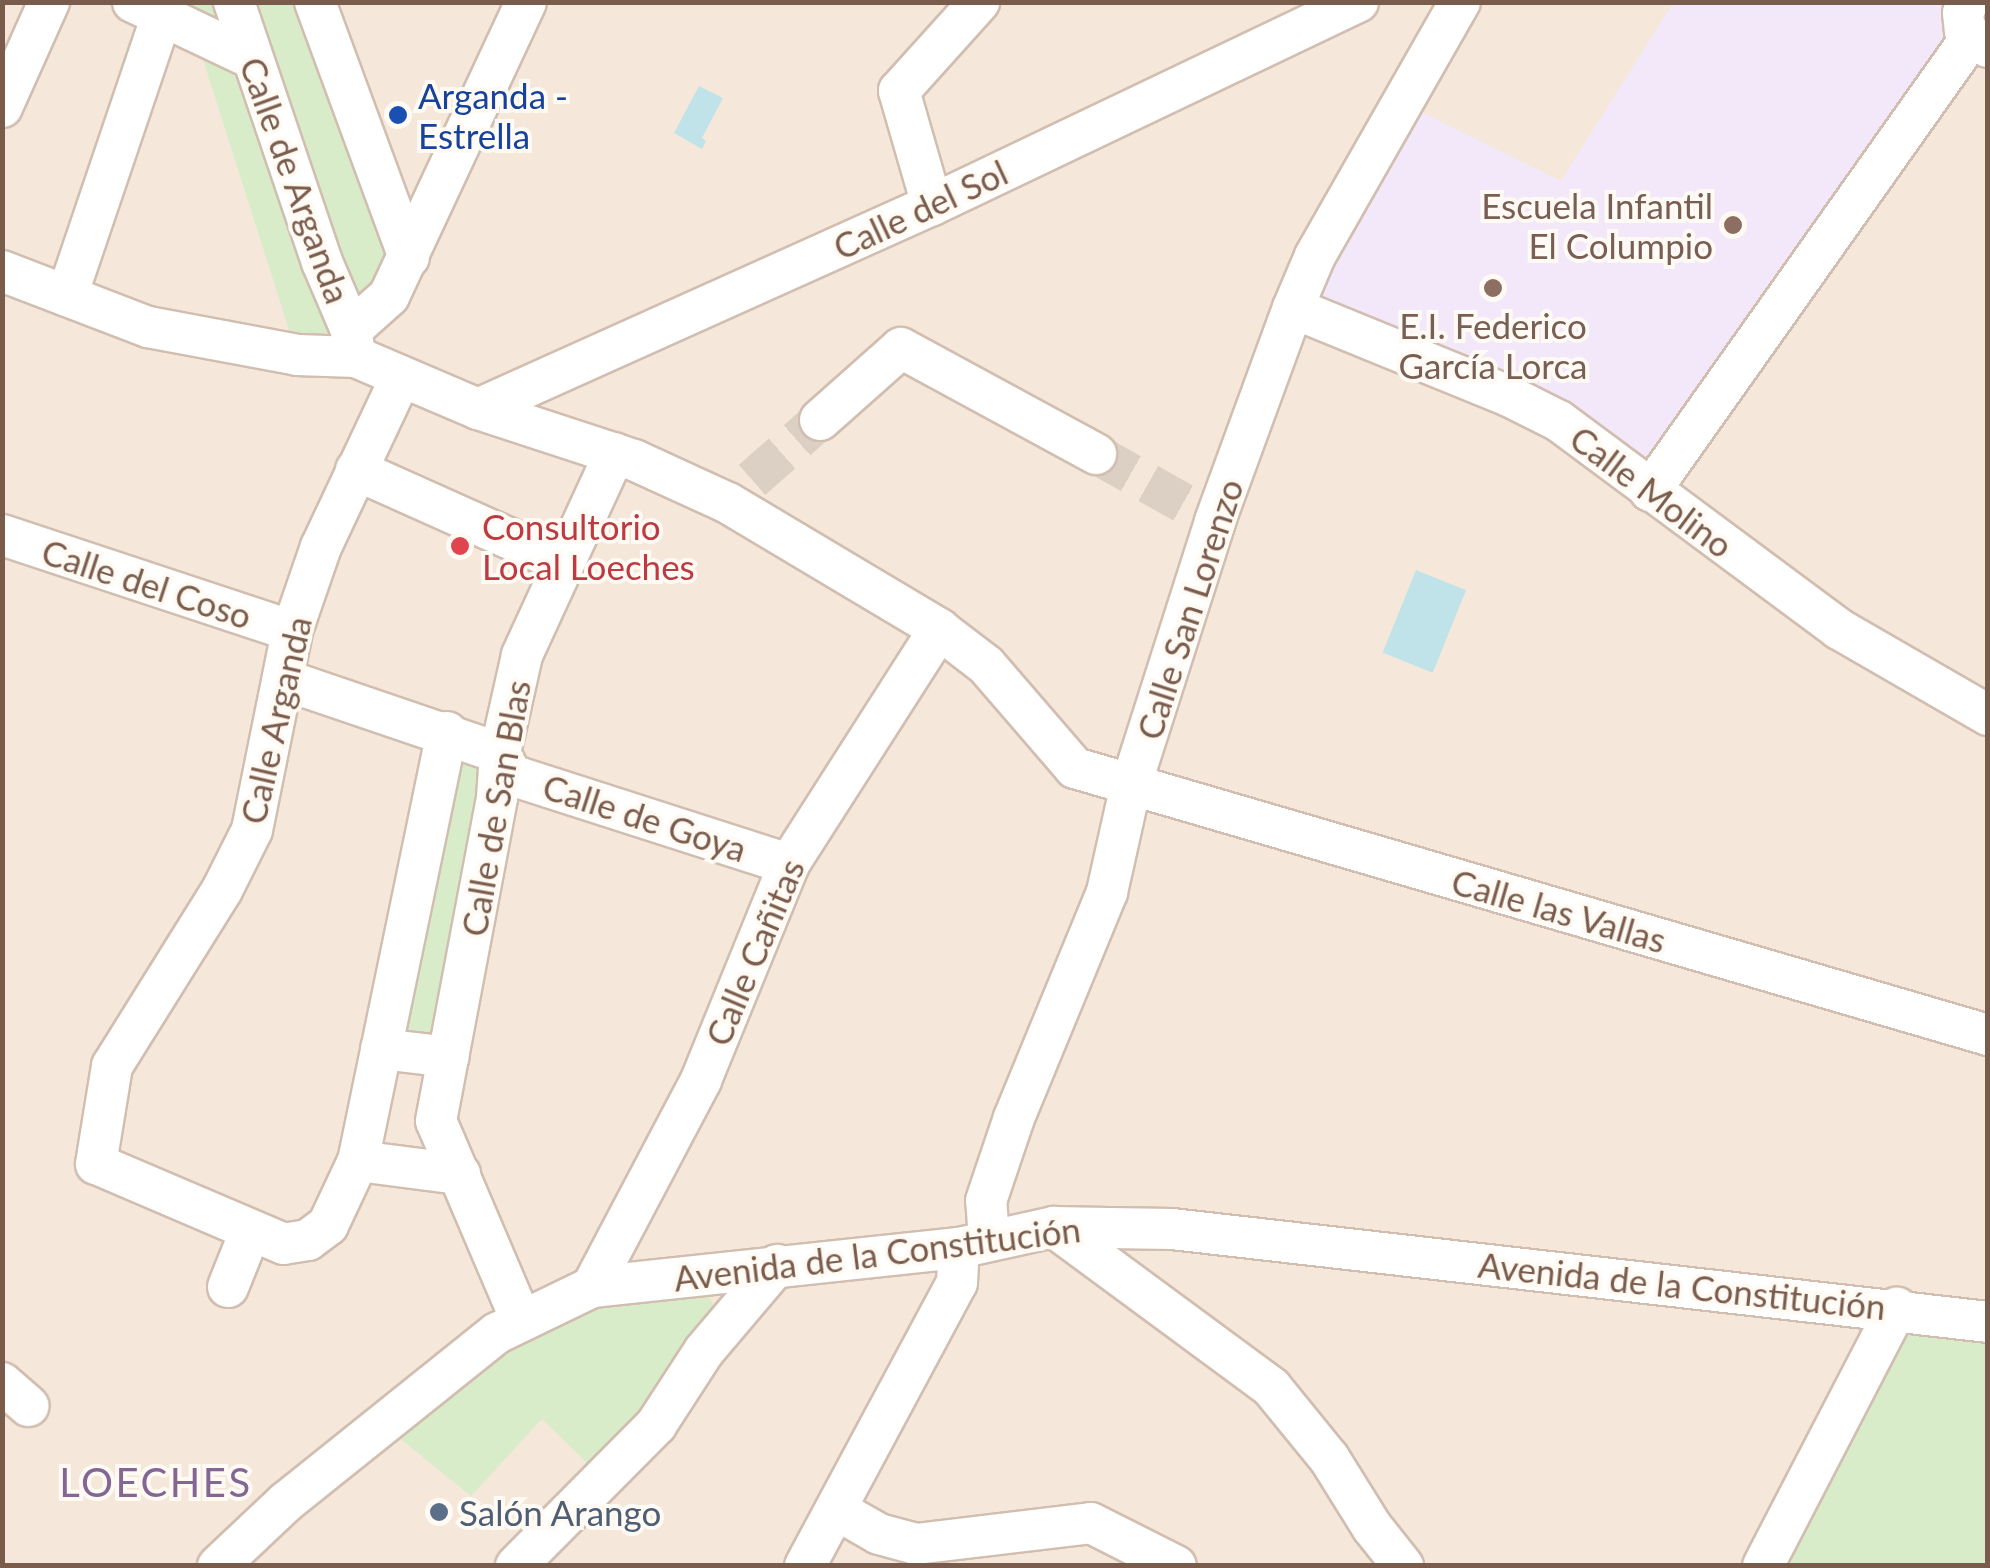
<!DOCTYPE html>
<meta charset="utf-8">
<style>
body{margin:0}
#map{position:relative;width:1990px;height:1568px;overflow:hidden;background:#fdf6ec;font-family:Lato,sans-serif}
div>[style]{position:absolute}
.residential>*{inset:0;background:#f5e8da;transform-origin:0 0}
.education>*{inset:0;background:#f3e8fa}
.green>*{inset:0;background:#d8ecc9}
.water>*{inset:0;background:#bfe3e8;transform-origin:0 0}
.minor-tunnel>*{height:40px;margin-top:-20px;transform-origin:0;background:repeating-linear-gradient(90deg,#dcd0c4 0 40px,transparent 0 60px)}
.roads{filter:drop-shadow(2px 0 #d1beb0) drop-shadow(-2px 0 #d1beb0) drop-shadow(0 2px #d1beb0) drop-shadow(0 -2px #d1beb0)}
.minor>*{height:40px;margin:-20px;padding:0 20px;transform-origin:20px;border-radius:20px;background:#fff}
.dots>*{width:28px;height:28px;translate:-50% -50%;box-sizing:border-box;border:5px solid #fffaf3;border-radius:50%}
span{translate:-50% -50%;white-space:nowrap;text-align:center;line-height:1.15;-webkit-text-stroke:8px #fffaf3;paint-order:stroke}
.transit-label{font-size:35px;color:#164399}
.left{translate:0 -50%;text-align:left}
.street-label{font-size:35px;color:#7a5c4d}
.education-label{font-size:35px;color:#785e54}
.right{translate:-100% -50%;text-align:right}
.health-label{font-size:35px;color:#be3a42}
.service-label{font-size:35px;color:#4e5e75}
.quarter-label{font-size:40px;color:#846695;letter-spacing:2.5px}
.frame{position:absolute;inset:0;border:5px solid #7a5c4d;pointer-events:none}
</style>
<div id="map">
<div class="residential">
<i style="left:3px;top:3px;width:1984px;height:1562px"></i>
</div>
<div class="education">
<i style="clip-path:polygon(1673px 3px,1946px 3px,1940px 12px,1970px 39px,1650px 491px,1559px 421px,1293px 308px,1401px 102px,1561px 181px)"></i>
</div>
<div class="green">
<i style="clip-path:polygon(185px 3px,319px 3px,409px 257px,351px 329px,297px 355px)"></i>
<i style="clip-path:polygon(447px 732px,500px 753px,449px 1057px,381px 1049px)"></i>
<i style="clip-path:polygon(700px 1274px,723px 1328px,603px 1479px,542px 1419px,471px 1496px,382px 1424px,490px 1339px)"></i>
<i style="clip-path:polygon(1897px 1308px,1987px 1322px,1987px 1565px,1796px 1566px,1767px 1560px)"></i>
</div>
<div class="water">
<i style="clip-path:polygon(699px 86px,723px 98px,702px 138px,706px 141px,702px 149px,674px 133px)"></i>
<i style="left:1416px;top:570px;width:54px;height:89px;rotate:22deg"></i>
</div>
<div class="minor-tunnel">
<i style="left:1096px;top:454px;width:137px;rotate:29.4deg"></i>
<i style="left:752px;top:480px;width:91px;rotate:-41.4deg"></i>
</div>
<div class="roads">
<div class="minor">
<i style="left:133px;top:2px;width:131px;rotate:25.4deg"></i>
<i style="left:234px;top:2px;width:274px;rotate:71.3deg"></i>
<i style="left:322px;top:262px;width:74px;rotate:66.9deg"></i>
<i style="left:351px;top:330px;width:27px;rotate:80deg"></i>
<i style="left:315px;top:2px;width:272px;rotate:69.8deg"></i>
<i style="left:1968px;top:2px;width:12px;rotate:114deg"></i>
<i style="left:1963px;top:13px;width:18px;rotate:84deg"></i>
<i style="left:1965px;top:31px;width:28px;rotate:35deg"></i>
<i style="left:2px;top:107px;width:115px;rotate:-65.9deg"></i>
<i style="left:932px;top:205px;width:119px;rotate:-106.1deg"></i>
<i style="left:899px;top:91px;width:120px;rotate:-48deg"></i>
<i style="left:2px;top:271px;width:156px;rotate:21deg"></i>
<i style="left:148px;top:327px;width:152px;rotate:10.6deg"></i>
<i style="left:297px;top:355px;width:59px;rotate:1.9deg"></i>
<i style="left:356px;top:357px;width:133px;rotate:23.1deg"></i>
<i style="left:478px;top:409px;width:164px;rotate:18.1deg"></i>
<i style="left:634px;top:460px;width:103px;rotate:24.6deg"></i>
<i style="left:728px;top:503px;width:246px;rotate:30.8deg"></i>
<i style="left:939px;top:629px;width:59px;rotate:37.5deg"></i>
<i style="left:986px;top:665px;width:136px;rotate:49.2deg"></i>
<i style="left:1075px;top:768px;width:951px;rotate:16.3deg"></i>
<i style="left:67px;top:296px;width:296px;rotate:-71.3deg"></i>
<i style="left:1293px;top:308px;width:233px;rotate:22.2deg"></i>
<i style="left:1509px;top:396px;width:56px;rotate:26.6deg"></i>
<i style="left:1559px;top:421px;width:349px;rotate:36.6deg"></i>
<i style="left:1839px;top:629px;width:172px;rotate:30deg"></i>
<i style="left:351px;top:330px;width:51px;rotate:-41.8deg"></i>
<i style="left:389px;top:296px;width:324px;rotate:-65deg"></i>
<i style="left:478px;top:409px;width:498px;rotate:-24.2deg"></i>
<i style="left:932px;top:205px;width:472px;rotate:-25.5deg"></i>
<i style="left:820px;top:420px;width:108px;rotate:-41.6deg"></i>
<i style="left:901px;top:348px;width:222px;rotate:28.5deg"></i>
<i style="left:356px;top:470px;width:226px;rotate:24.1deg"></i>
<i style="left:1650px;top:491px;width:554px;rotate:-54.7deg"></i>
<i style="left:2px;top:535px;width:305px;rotate:18.3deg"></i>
<i style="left:285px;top:680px;width:227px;rotate:18.8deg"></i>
<i style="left:500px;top:753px;width:25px;rotate:63deg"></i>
<i style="left:511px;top:775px;width:292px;rotate:17.8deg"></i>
<i style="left:447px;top:732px;width:438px;rotate:101.7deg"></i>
<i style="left:358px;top:1161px;width:103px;rotate:7.3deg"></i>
<i style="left:381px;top:1049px;width:68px;rotate:6.7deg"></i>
<i style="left:358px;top:1161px;width:71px;rotate:115.1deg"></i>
<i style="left:328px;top:1225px;width:25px;rotate:143deg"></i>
<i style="left:308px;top:1240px;width:24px;rotate:171deg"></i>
<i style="left:284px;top:1244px;width:204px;rotate:-156.9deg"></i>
<i style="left:96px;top:1164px;width:99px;rotate:-80.7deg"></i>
<i style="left:112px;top:1066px;width:208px;rotate:-58deg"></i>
<i style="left:222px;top:890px;width:67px;rotate:-63.4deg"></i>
<i style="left:252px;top:830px;width:203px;rotate:-78.6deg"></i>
<i style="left:292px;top:631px;width:89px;rotate:-71deg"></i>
<i style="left:321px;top:547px;width:186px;rotate:-64.8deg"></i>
<i style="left:1054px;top:1227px;width:270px;rotate:36.4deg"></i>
<i style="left:1271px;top:1387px;width:92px;rotate:50.8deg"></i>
<i style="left:1329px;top:1458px;width:81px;rotate:58.1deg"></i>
<i style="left:1372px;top:1527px;width:50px;rotate:51.5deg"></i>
<i style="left:989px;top:1240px;width:39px;rotate:-94deg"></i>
<i style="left:986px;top:1201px;width:88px;rotate:-71.4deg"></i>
<i style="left:1014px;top:1118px;width:244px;rotate:-67.6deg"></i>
<i style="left:1107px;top:892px;width:110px;rotate:-77.4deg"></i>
<i style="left:1131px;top:785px;width:277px;rotate:-72.3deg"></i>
<i style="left:1215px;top:521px;width:227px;rotate:-69.9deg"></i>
<i style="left:1293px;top:308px;width:56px;rotate:-67.1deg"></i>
<i style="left:1315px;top:256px;width:292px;rotate:-60.3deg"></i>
<i style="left:228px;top:1287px;width:59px;rotate:-68.2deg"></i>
<i style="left:592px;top:1287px;width:234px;rotate:-62.2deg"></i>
<i style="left:701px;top:1080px;width:233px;rotate:-67.8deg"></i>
<i style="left:789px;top:864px;width:279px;rotate:-57.4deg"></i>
<i style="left:521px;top:1320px;width:216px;rotate:-113.1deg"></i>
<i style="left:436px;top:1121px;width:329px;rotate:-79.3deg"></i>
<i style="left:497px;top:798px;width:45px;rotate:-86.2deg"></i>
<i style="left:500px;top:753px;width:100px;rotate:-77.3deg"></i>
<i style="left:522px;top:655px;width:222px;rotate:-65.3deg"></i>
<i style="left:2px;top:1383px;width:35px;rotate:41deg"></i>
<i style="left:837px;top:1510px;width:48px;rotate:29.7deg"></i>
<i style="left:879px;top:1534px;width:38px;rotate:15deg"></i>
<i style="left:916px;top:1544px;width:176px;rotate:-6.8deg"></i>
<i style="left:1091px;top:1523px;width:95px;rotate:26.8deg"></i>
<i style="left:218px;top:1566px;width:93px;rotate:-43.3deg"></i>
<i style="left:286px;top:1502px;width:270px;rotate:-38.7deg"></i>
<i style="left:497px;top:1333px;width:106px;rotate:-25.8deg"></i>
<i style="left:592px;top:1287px;width:369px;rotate:-6.1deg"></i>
<i style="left:959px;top:1248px;width:97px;rotate:-12.5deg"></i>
<i style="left:1054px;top:1227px;width:118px;rotate:1deg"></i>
<i style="left:1172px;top:1229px;width:821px;rotate:6.5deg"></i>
<i style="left:516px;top:1566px;width:199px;rotate:-45.2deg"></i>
<i style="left:656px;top:1425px;width:88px;rotate:-57deg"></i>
<i style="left:704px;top:1351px;width:113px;rotate:-49.7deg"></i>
<i style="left:805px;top:1566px;width:321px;rotate:-61.8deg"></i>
<i style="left:957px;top:1283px;width:35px;rotate:-87deg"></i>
<i style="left:1763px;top:1566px;width:291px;rotate:-62.6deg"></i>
</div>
</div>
<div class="dots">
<i style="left:398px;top:115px;background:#1a4fb4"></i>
<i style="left:1733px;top:225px;background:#8d6e63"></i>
<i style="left:1493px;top:288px;background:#8d6e63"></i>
<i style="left:460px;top:546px;background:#e0444e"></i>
<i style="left:439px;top:1512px;background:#5c6f8a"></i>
</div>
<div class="transit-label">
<span class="left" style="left:418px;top:115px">Arganda -<br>Estrella</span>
</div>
<div class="street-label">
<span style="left:296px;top:180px;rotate:70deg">Calle de Arganda</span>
<span style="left:920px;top:209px;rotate:-25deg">Calle del Sol</span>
<span style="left:1652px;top:491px;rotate:37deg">Calle Molino</span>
<span style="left:147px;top:583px;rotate:18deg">Calle del Coso</span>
<span style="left:1189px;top:609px;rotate:-72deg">Calle San Lorenzo</span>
<span style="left:275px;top:720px;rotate:-77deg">Calle Arganda</span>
<span style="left:495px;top:808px;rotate:-80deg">Calle de San Blas</span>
<span style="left:645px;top:817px;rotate:18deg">Calle de Goya</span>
<span style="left:1559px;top:910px;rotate:16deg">Calle las Vallas</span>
<span style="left:754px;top:952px;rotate:-67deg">Calle Cañitas</span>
<span style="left:877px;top:1253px;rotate:-7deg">Avenida de la Constitución</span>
<span style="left:1682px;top:1285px;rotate:6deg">Avenida de la Constitución</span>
</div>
<div class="education-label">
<span class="right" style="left:1713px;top:225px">Escuela Infantil<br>El Columpio</span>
<span style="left:1493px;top:345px">E.I. Federico<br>García Lorca</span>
</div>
<div class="health-label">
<span class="left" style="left:482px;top:546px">Consultorio<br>Local Loeches</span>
</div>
<div class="service-label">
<span class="left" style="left:459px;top:1512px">Salón Arango</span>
</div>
<div class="quarter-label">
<span style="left:156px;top:1482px">LOECHES</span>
</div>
<div class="frame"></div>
</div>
